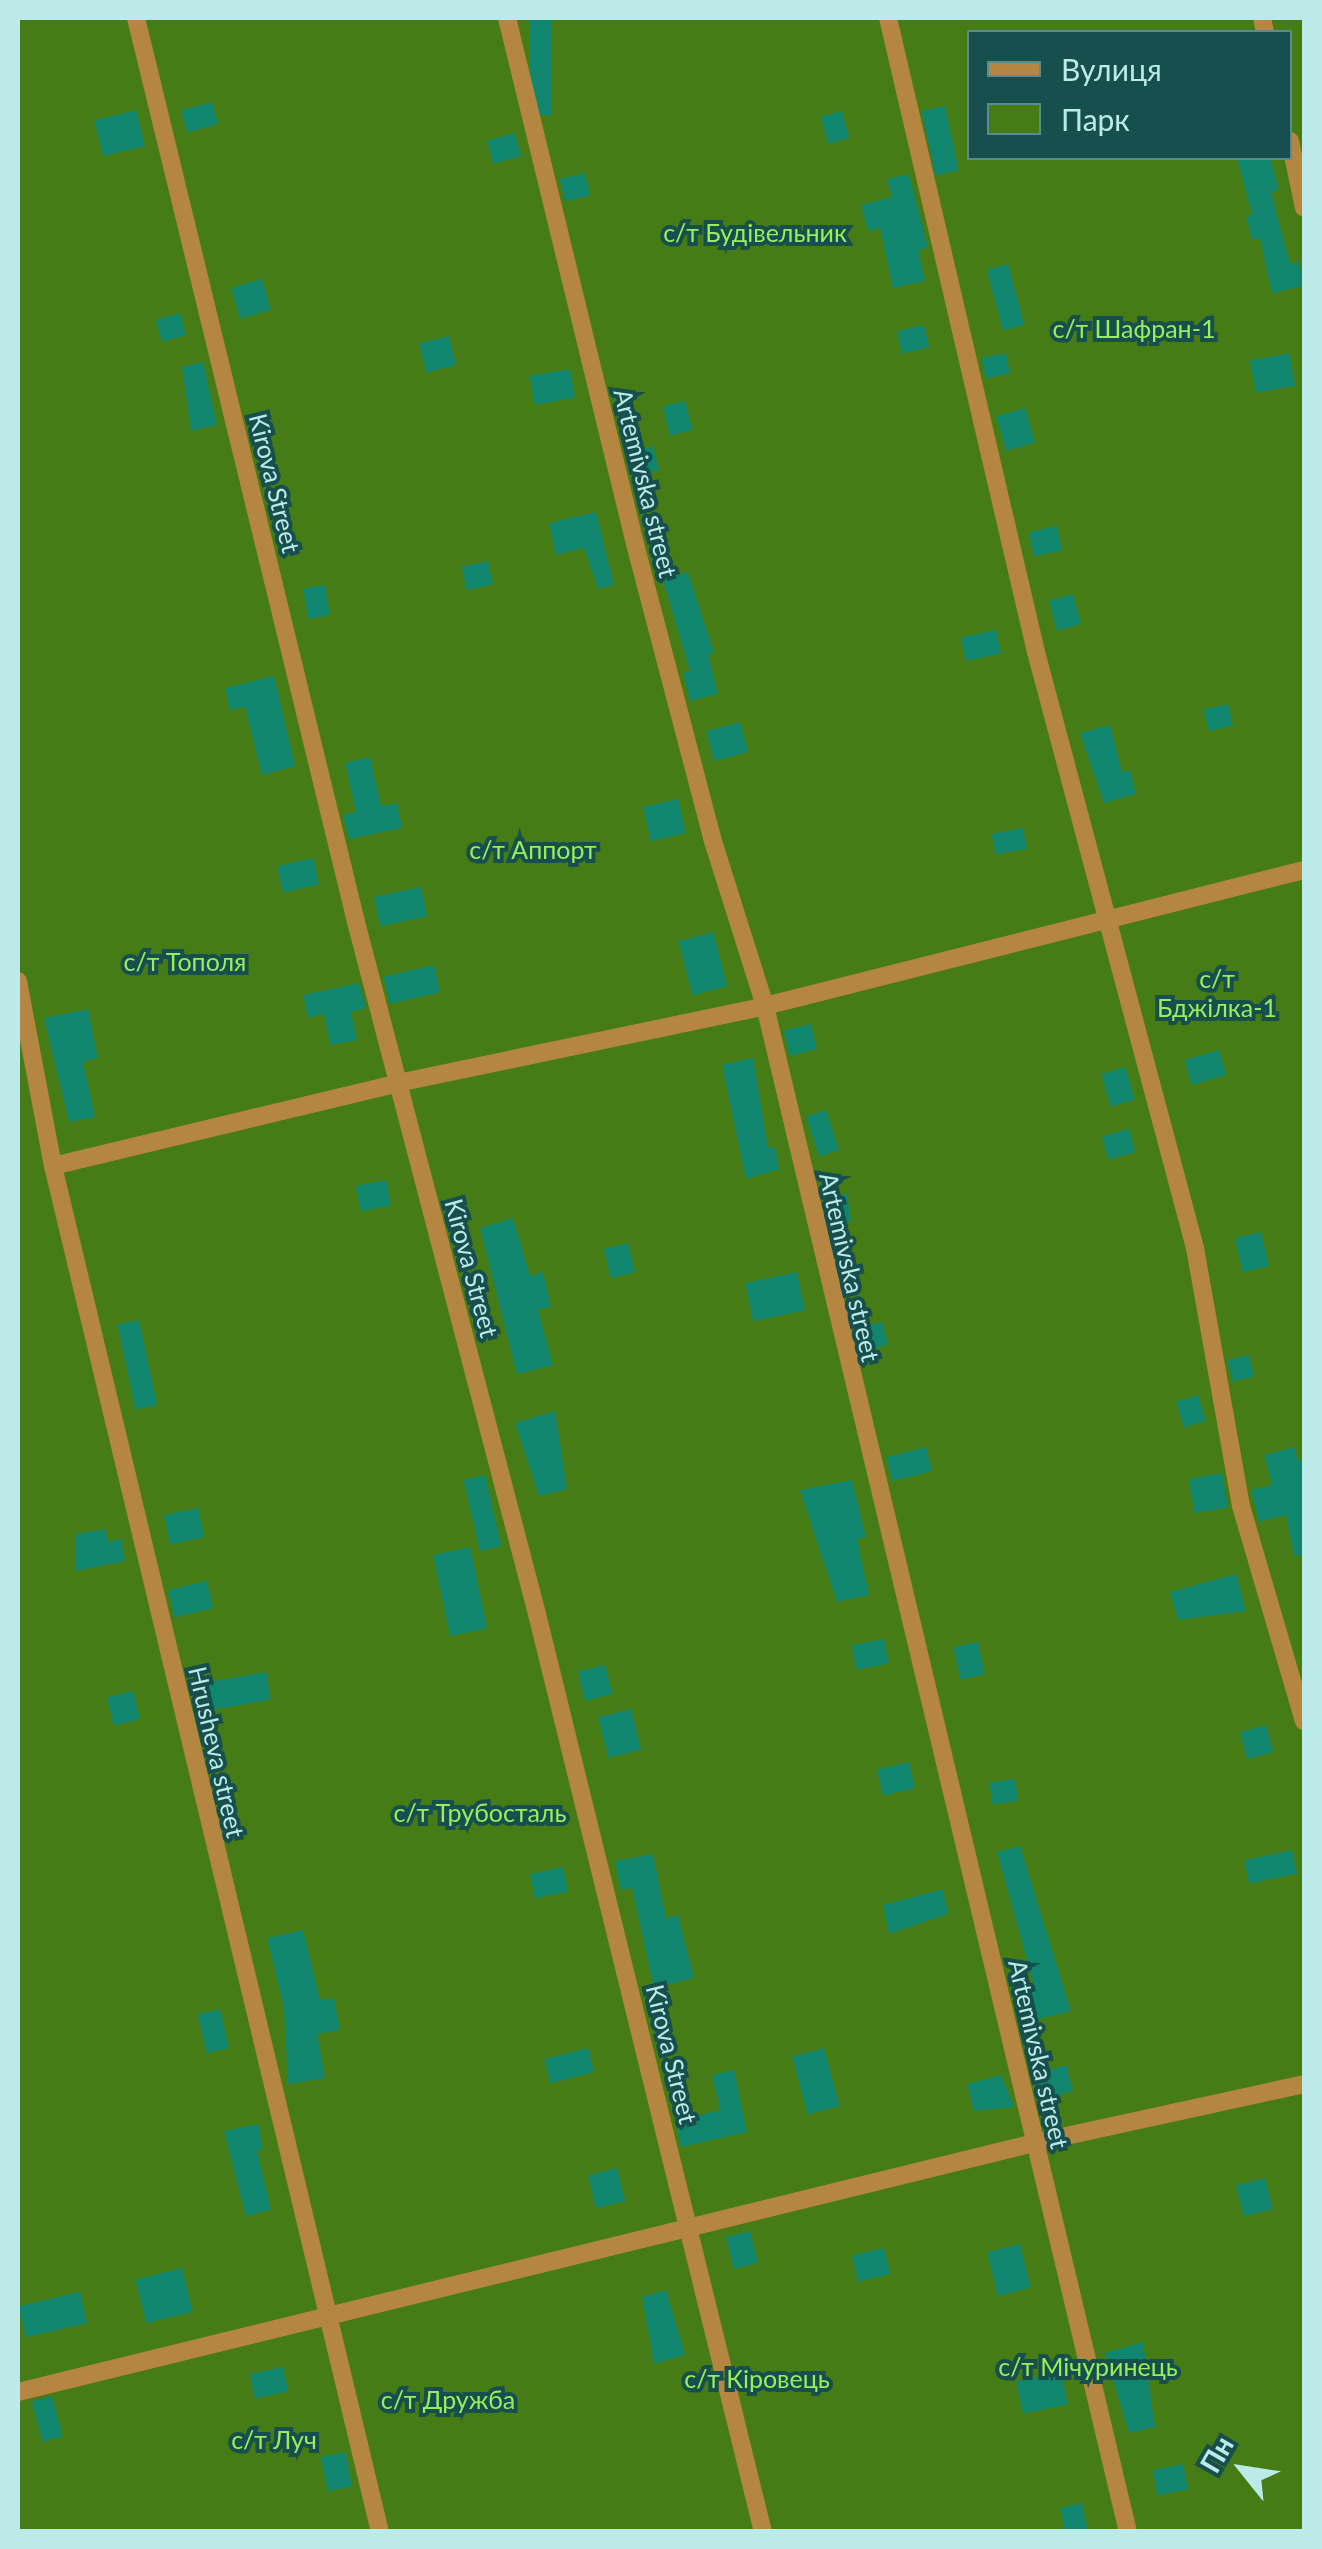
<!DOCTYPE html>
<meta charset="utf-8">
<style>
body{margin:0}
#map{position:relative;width:1322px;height:2549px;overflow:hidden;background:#164f4e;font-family:Lato,sans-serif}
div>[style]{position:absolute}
.green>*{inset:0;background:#467c15}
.building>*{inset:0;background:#11866e;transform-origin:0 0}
.minor>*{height:18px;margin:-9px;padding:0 9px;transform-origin:9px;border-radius:9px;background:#b58641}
span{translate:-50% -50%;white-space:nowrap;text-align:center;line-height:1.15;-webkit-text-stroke:8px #164f4e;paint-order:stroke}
.park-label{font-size:25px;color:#99ee59}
.street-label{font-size:25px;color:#bceae8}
.frame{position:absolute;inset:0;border:20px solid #bceae8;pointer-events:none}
.legend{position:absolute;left:967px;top:30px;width:325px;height:130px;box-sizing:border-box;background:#164f4e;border:2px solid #588d8c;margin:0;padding:12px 18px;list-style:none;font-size:30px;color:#bceae8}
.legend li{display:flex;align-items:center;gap:20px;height:50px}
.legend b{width:50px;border:2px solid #588d8c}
.north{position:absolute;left:1192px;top:2419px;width:100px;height:100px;-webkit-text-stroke:8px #164f4e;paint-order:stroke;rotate:300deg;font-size:28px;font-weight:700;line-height:40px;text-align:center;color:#bceae8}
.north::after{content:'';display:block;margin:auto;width:35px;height:45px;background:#bceae8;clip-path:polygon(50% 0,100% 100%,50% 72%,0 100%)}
</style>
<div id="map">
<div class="green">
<i style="clip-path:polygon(evenodd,18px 18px,1304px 18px,1304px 2531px,18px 2531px,18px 18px,969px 32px,1290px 32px,1290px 158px,969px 158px,969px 32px)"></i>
</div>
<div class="building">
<i style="left:529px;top:18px;width:22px;height:97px"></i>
<i style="left:212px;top:102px;width:23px;height:32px;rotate:75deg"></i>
<i style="left:945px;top:106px;width:66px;height:24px;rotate:78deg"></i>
<i style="left:136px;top:110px;width:37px;height:43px;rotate:76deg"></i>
<i style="left:842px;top:111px;width:28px;height:22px;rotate:75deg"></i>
<i style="left:515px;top:133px;width:24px;height:29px;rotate:75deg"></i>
<i style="clip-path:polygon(1237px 158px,1270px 158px,1279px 189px,1271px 192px,1290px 264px,1299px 262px,1304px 286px,1272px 293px,1260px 238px,1252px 240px,1246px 216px,1252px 214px)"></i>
<i style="left:585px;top:173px;width:23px;height:26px;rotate:77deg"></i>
<i style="clip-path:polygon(909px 174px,928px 248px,918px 250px,925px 281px,893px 288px,880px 228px,868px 231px,861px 205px,892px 197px,887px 179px)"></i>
<i style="left:1008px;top:264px;width:63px;height:22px;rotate:75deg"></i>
<i style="left:262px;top:279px;width:32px;height:32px;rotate:74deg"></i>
<i style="left:180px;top:313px;width:23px;height:25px;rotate:75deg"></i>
<i style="left:924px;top:325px;width:23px;height:28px;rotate:77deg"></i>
<i style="left:449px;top:336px;width:30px;height:31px;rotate:76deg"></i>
<i style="left:1006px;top:353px;width:21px;height:25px;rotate:79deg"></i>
<i style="left:1289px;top:353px;width:33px;height:40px;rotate:79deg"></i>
<i style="clip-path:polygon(203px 362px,217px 425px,191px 431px,182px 367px)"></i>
<i style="left:570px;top:369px;width:29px;height:41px;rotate:80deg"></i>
<i style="left:685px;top:401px;width:30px;height:23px;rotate:76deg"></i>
<i style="left:1025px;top:408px;width:36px;height:30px;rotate:74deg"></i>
<i style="left:653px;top:446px;width:25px;height:23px;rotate:76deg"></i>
<i style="clip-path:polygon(596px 512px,614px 585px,598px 589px,584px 548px,556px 555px,549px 523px)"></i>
<i style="left:1057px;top:526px;width:25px;height:29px;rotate:78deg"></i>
<i style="left:488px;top:561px;width:24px;height:27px;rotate:78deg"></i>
<i style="clip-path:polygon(688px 572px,714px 653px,708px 654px,718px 694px,690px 701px,683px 673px,690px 671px,663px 580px)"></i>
<i style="left:325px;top:585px;width:31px;height:22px;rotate:81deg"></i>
<i style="left:1073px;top:594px;width:31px;height:25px;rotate:75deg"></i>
<i style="left:996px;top:630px;width:24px;height:36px;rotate:78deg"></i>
<i style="clip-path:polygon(274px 676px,295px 766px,262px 775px,245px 707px,230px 710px,225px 688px)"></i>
<i style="left:1228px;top:704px;width:22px;height:25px;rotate:77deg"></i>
<i style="left:740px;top:722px;width:31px;height:35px;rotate:75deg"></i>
<i style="clip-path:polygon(1110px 725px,1122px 772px,1130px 770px,1136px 794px,1104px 803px,1080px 733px)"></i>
<i style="clip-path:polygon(370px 757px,381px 806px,397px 803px,402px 828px,349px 839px,343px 815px,356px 812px,345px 763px)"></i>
<i style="left:678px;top:799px;width:35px;height:36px;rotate:77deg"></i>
<i style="left:1023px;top:828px;width:21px;height:32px;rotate:79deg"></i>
<i style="left:313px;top:858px;width:27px;height:37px;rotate:77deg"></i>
<i style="left:421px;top:887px;width:30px;height:48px;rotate:78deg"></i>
<i style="left:713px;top:932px;width:56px;height:36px;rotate:75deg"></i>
<i style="left:434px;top:965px;width:28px;height:52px;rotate:77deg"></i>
<i style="clip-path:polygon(359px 983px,366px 1008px,351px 1012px,357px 1040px,330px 1045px,324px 1014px,308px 1018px,303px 995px)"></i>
<i style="clip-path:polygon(88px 1009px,98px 1058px,83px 1062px,95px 1117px,69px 1122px,44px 1018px)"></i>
<i style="left:811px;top:1024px;width:26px;height:28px;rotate:77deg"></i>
<i style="left:1219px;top:1050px;width:26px;height:36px;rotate:74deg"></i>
<i style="clip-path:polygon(753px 1058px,768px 1148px,775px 1147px,779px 1169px,746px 1179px,722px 1065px)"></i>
<i style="left:1125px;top:1067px;width:34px;height:25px;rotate:73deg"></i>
<i style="left:826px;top:1110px;width:42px;height:21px;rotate:72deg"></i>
<i style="left:1129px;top:1129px;width:24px;height:28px;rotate:75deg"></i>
<i style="left:386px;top:1180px;width:26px;height:31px;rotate:79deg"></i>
<i style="clip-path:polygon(847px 1194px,851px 1221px,830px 1224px,823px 1198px)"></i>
<i style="clip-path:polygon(513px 1218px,530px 1276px,543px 1272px,551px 1307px,538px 1310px,553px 1365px,517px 1374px,480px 1228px)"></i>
<i style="left:1261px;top:1232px;width:35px;height:27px;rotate:77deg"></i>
<i style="left:628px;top:1243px;width:30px;height:25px;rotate:76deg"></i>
<i style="left:797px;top:1272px;width:39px;height:53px;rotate:78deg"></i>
<i style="left:139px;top:1320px;width:87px;height:22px;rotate:78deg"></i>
<i style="left:882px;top:1322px;width:23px;height:28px;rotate:75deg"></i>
<i style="left:1249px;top:1355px;width:22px;height:22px;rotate:77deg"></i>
<i style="left:1198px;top:1395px;width:27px;height:23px;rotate:73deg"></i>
<i style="clip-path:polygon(555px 1411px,567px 1489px,539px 1496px,515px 1423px)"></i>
<i style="left:926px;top:1447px;width:25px;height:41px;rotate:76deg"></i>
<i style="clip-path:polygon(1294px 1447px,1298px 1461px,1304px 1459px,1304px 1555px,1294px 1556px,1286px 1515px,1259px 1522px,1251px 1490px,1272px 1485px,1264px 1455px)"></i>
<i style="left:1222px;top:1473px;width:35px;height:34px;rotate:80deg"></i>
<i style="left:485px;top:1475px;width:73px;height:22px;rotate:77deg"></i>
<i style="clip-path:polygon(852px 1480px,866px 1537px,857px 1539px,869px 1595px,837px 1602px,800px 1490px)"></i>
<i style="left:198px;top:1508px;width:30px;height:35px;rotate:78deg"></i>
<i style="clip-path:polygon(105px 1529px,108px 1542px,121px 1539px,125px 1561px,76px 1571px,76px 1534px)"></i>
<i style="left:470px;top:1547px;width:83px;height:38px;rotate:78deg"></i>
<i style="clip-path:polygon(1236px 1574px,1246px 1611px,1178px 1620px,1170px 1592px)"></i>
<i style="left:207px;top:1581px;width:28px;height:40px;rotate:77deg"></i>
<i style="left:884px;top:1639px;width:25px;height:33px;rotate:79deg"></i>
<i style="left:978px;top:1642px;width:33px;height:25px;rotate:78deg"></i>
<i style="left:605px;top:1665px;width:30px;height:28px;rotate:76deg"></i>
<i style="left:266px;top:1672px;width:28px;height:65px;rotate:80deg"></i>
<i style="left:133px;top:1691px;width:29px;height:27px;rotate:76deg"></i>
<i style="left:631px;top:1709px;width:42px;height:34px;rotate:76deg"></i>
<i style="left:1266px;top:1725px;width:28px;height:27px;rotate:75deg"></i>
<i style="left:909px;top:1762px;width:27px;height:33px;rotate:77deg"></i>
<i style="left:1015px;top:1779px;width:22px;height:26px;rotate:82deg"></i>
<i style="clip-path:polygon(1020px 1846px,1071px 2011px,1034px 2020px,1027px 1991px,1035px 1989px,997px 1852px)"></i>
<i style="left:1292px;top:1850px;width:24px;height:49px;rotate:78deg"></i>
<i style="clip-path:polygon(653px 1854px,666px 1918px,678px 1915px,694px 1978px,654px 1988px,632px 1888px,621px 1890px,615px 1861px)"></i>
<i style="left:563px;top:1867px;width:25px;height:34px;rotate:78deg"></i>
<i style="clip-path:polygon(943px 1889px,948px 1914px,889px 1934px,883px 1905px)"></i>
<i style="clip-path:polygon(303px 1930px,320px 2000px,334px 1998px,340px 2030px,317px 2034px,325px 2078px,288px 2084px,284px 2008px,267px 1938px)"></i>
<i style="left:220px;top:2009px;width:40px;height:23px;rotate:77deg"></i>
<i style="left:588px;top:2048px;width:25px;height:45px;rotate:76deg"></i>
<i style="left:824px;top:2048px;width:60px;height:33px;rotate:75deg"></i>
<i style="left:1066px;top:2065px;width:27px;height:35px;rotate:75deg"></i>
<i style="clip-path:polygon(734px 2070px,747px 2132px,681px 2147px,675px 2121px,720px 2110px,712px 2075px)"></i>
<i style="clip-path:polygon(1001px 2075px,1014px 2107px,974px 2111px,967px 2084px)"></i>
<i style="clip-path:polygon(258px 2124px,263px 2149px,257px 2150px,271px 2210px,246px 2216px,224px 2131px)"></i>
<i style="left:617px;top:2168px;width:34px;height:30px;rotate:76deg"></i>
<i style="left:1265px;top:2178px;width:32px;height:30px;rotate:76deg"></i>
<i style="left:750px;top:2231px;width:33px;height:25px;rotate:76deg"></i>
<i style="left:1020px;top:2244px;width:45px;height:34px;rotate:76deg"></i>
<i style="left:884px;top:2248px;width:27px;height:33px;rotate:77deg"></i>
<i style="left:182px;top:2268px;width:45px;height:48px;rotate:76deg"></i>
<i style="clip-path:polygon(666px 2290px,685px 2355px,654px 2364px,642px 2297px)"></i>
<i style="left:80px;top:2292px;width:32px;height:63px;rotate:77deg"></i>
<i style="clip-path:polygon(1143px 2342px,1155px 2427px,1129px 2433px,1105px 2353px)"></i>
<i style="left:283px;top:2367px;width:25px;height:34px;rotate:78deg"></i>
<i style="left:1061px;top:2372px;width:33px;height:46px;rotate:78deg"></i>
<i style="left:52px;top:2396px;width:42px;height:21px;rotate:75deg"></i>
<i style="left:345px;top:2452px;width:35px;height:25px;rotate:78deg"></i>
<i style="left:1183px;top:2464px;width:26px;height:31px;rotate:79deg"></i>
<i style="clip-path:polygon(1082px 2503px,1088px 2532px,1065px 2532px,1060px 2508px)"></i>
</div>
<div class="minor">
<i style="left:136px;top:18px;width:930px;rotate:76.32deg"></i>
<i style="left:356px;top:922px;width:715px;rotate:75.34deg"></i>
<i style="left:537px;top:1614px;width:945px;rotate:76.17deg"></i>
<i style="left:507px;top:18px;width:541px;rotate:76.32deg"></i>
<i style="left:635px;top:544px;width:304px;rotate:75.3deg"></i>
<i style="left:712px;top:838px;width:176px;rotate:72.5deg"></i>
<i style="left:765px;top:1006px;width:1569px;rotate:76.62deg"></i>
<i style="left:888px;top:18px;width:651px;rotate:76.86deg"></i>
<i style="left:1036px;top:652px;width:617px;rotate:75.06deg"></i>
<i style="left:1195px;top:1248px;width:262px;rotate:79.9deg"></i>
<i style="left:1241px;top:1506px;width:224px;rotate:73.7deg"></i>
<i style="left:1262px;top:18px;width:14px;rotate:78deg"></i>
<i style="left:1290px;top:141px;width:68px;rotate:78.2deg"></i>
<i style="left:18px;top:981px;width:188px;rotate:79.3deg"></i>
<i style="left:53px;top:1166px;width:1405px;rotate:76.54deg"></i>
<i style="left:53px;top:1166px;width:355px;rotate:-13.5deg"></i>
<i style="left:398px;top:1083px;width:375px;rotate:-11.8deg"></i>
<i style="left:765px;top:1006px;width:556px;rotate:-14.16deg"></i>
<i style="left:18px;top:2392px;width:1046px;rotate:-13.77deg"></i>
<i style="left:1034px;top:2143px;width:276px;rotate:-12.3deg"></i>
</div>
<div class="park-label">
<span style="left:755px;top:232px">с/т Будівельник</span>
<span style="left:1134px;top:328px">с/т Шафран-1</span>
<span style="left:533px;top:849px">с/т Аппорт</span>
<span style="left:185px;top:961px">с/т Тополя</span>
<span style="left:1217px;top:993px">с/т<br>Бджілка-1</span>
<span style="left:480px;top:1812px">с/т Трубосталь</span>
<span style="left:1088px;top:2366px">с/т Мічуринець</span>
<span style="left:757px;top:2378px">с/т Кіровець</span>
<span style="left:448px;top:2399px">с/т Дружба</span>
<span style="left:274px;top:2439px">с/т Луч</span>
</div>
<div class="street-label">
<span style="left:275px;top:483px;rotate:76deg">Kirova Street</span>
<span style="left:646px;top:483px;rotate:76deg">Artemivska street</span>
<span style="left:850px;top:1267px;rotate:77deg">Artemivska street</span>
<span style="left:472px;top:1268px;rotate:75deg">Kirova Street</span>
<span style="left:217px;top:1752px;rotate:77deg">Hrusheva street</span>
<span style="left:672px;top:2054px;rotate:76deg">Kirova Street</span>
<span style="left:1039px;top:2054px;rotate:77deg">Artemivska street</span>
</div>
<div class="frame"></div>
<ul class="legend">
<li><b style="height:12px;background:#b58641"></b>Вулиця</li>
<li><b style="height:28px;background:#467c15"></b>Парк</li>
</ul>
<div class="north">Пн</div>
</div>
